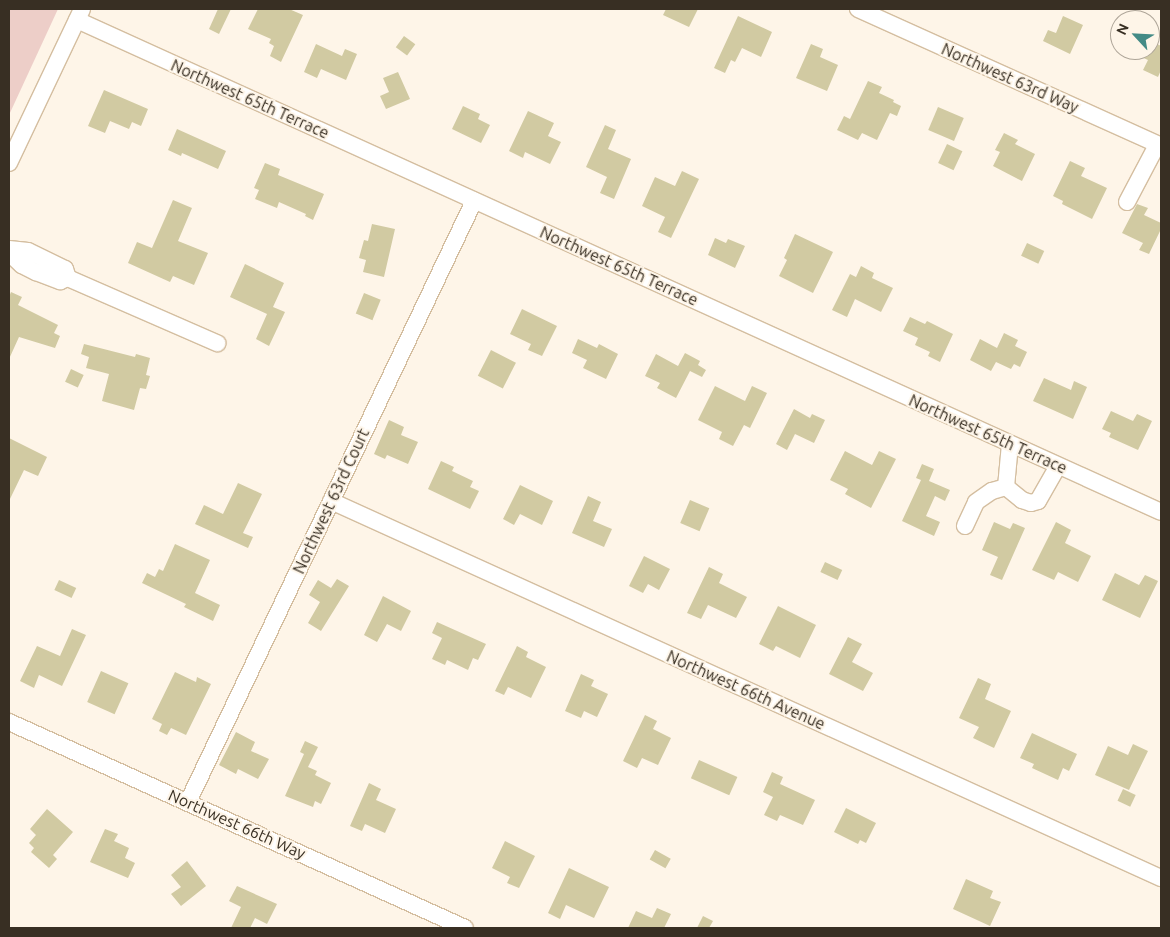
<!DOCTYPE html>
<style>
body{margin:0}
#map{position:relative;width:1170px;height:937px;overflow:hidden;background:#fef5e8;font-family:Ubuntu,sans-serif}
div>[style]{position:absolute}
.green>*{inset:0;background:#edcec8}
.building>*{inset:0;background:#d1caa2;transform-origin:0 0}
.roads{filter:drop-shadow(1px 0 #d4bea0) drop-shadow(-1px 0 #d4bea0) drop-shadow(0 1px #d4bea0) drop-shadow(0 -1px #d4bea0)}
.minor>*{height:16px;margin:-8px;padding:0 8px;transform-origin:8px;border-radius:8px;background:#fff}
span{translate:-50% -50%;white-space:nowrap;text-align:center;line-height:1.15;-webkit-text-stroke:4px #fef5e8;paint-order:stroke}
.street-label{font-size:16px;color:#382f23}
.frame{position:absolute;inset:0;border:10px solid #382f23;pointer-events:none}
.north{position:absolute;left:1110px;top:10px;width:50px;height:50px;box-sizing:border-box;background:#fef5e8;border:1px solid #afa699;border-radius:50%;rotate:295deg;font-size:14px;font-weight:700;line-height:20px;text-align:center;color:#382f23}
.north::after{content:'';display:block;margin:auto;width:18px;height:22px;background:#448b86;clip-path:polygon(50% 0,100% 100%,50% 72%,0 100%)}
</style>
<div id="map">
<div class="green">
<i style="clip-path:polygon(9px 9px,58px 9px,9px 115px)"></i>
</div>
<div class="building">
<i style="clip-path:polygon(218px 9px,231px 9px,219px 34px,209px 29px)"></i>
<i style="clip-path:polygon(258px 9px,289px 9px,303px 15px,281px 62px,270px 56px,274px 46px,269px 43px,271px 39px,248px 29px)"></i>
<i style="clip-path:polygon(666px 9px,698px 9px,689px 27px,663px 15px)"></i>
<i style="clip-path:polygon(738px 16px,772px 32px,761px 57px,742px 48px,735px 62px,731px 60px,725px 73px,714px 68px)"></i>
<i style="clip-path:polygon(1063px 16px,1083px 25px,1070px 54px,1043px 41px,1048px 30px,1056px 33px)"></i>
<i style="left:404px;top:36px;width:14px;height:14px;rotate:36deg"></i>
<i style="clip-path:polygon(1150px 40px,1161px 46px,1161px 70px,1158px 77px,1143px 70px,1148px 60px,1126px 50px,1150px 50px)"></i>
<i style="clip-path:polygon(316px 44px,342px 56px,345px 49px,357px 54px,346px 80px,321px 69px,317px 78px,304px 72px)"></i>
<i style="clip-path:polygon(811px 44px,823px 49px,820px 57px,838px 65px,827px 91px,796px 78px)"></i>
<i style="clip-path:polygon(398px 72px,410px 99px,386px 109px,380px 96px,389px 92px,383px 78px)"></i>
<i style="clip-path:polygon(868px 81px,882px 87px,879px 93px,894px 100px,893px 102px,901px 106px,897px 116px,890px 113px,877px 140px,862px 133px,858px 140px,837px 130px,844px 116px,850px 119px)"></i>
<i style="clip-path:polygon(104px 90px,148px 109px,141px 126px,132px 122px,129px 129px,110px 121px,105px 133px,88px 126px)"></i>
<i style="clip-path:polygon(463px 106px,480px 114px,478px 119px,490px 125px,481px 143px,452px 129px)"></i>
<i style="left:938px;top:107px;width:28px;height:25px;rotate:23deg"></i>
<i style="clip-path:polygon(528px 111px,554px 123px,548px 136px,561px 142px,550px 164px,525px 152px,523px 158px,509px 151px)"></i>
<i style="clip-path:polygon(605px 125px,616px 130px,608px 149px,631px 159px,614px 199px,600px 193px,607px 177px,586px 167px)"></i>
<i style="clip-path:polygon(177px 129px,226px 151px,218px 169px,182px 153px,181px 156px,168px 150px)"></i>
<i style="clip-path:polygon(1004px 133px,1018px 140px,1015px 144px,1035px 154px,1022px 181px,993px 166px,1000px 152px,995px 150px)"></i>
<i style="left:947px;top:144px;width:17px;height:21px;rotate:25deg"></i>
<i style="clip-path:polygon(1070px 161px,1085px 168px,1081px 176px,1107px 188px,1092px 219px,1062px 204px,1063px 201px,1053px 196px)"></i>
<i style="clip-path:polygon(265px 163px,280px 169px,278px 175px,324px 194px,313px 220px,305px 216px,306px 214px,279px 202px,277px 208px,255px 199px,259px 190px,254px 188px)"></i>
<i style="clip-path:polygon(682px 171px,699px 179px,671px 238px,658px 232px,665px 217px,642px 206px,655px 177px,675px 186px)"></i>
<i style="clip-path:polygon(173px 200px,192px 208px,178px 241px,208px 253px,194px 285px,173px 276px,170px 282px,128px 263px,137px 242px,152px 248px)"></i>
<i style="clip-path:polygon(1137px 204px,1148px 208px,1144px 215px,1161px 223px,1161px 229px,1149px 254px,1139px 250px,1143px 243px,1122px 233px)"></i>
<i style="clip-path:polygon(372px 224px,395px 229px,384px 277px,363px 272px,366px 260px,359px 258px,364px 240px,368px 241px)"></i>
<i style="clip-path:polygon(795px 234px,833px 252px,813px 293px,779px 276px,787px 260px,784px 258px)"></i>
<i style="clip-path:polygon(715px 238px,726px 243px,728px 239px,745px 246px,735px 268px,708px 255px)"></i>
<i style="left:1027px;top:243px;width:19px;height:14px;rotate:25deg"></i>
<i style="clip-path:polygon(245px 264px,284px 283px,273px 307px,285px 312px,269px 346px,256px 339px,267px 314px,230px 297px)"></i>
<i style="clip-path:polygon(861px 266px,874px 273px,872px 278px,893px 288px,881px 312px,855px 299px,847px 317px,832px 310px,850px 274px,856px 277px)"></i>
<i style="clip-path:polygon(11px 292px,22px 297px,18px 305px,58px 325px,54px 333px,60px 336px,55px 348px,19px 337px,9px 359px,9px 297px)"></i>
<i style="left:364px;top:293px;width:18px;height:22px;rotate:22deg"></i>
<i style="clip-path:polygon(522px 309px,557px 326px,542px 356px,528px 350px,531px 344px,510px 334px)"></i>
<i style="clip-path:polygon(910px 317px,925px 324px,927px 321px,953px 334px,940px 362px,928px 356px,930px 352px,915px 345px,918px 338px,903px 331px)"></i>
<i style="clip-path:polygon(1004px 333px,1018px 340px,1015px 346px,1027px 352px,1020px 367px,1014px 364px,1011px 369px,996px 362px,991px 371px,970px 360px,980px 339px,997px 348px)"></i>
<i style="clip-path:polygon(578px 339px,597px 348px,599px 344px,618px 354px,606px 379px,583px 368px,587px 360px,572px 353px)"></i>
<i style="clip-path:polygon(84px 344px,135px 357px,136px 354px,150px 358px,146px 375px,150px 376px,146px 389px,140px 388px,134px 410px,102px 401px,109px 374px,86px 368px,89px 357px,81px 354px)"></i>
<i style="left:491px;top:350px;width:28px;height:29px;rotate:27deg"></i>
<i style="clip-path:polygon(685px 353px,700px 361px,698px 365px,706px 370px,702px 377px,690px 371px,676px 398px,657px 388px,660px 383px,645px 376px,656px 354px,678px 366px)"></i>
<i style="left:71px;top:369px;width:14px;height:14px;rotate:25deg"></i>
<i style="clip-path:polygon(1044px 378px,1071px 390px,1074px 381px,1087px 387px,1073px 419px,1033px 401px)"></i>
<i style="clip-path:polygon(715px 386px,745px 401px,752px 386px,767px 393px,750px 428px,744px 425px,733px 446px,719px 439px,722px 432px,698px 420px)"></i>
<i style="clip-path:polygon(794px 409px,810px 418px,812px 414px,825px 420px,814px 443px,795px 434px,787px 450px,776px 444px)"></i>
<i style="clip-path:polygon(1111px 411px,1133px 421px,1137px 414px,1152px 421px,1138px 450px,1109px 437px,1111px 433px,1102px 429px)"></i>
<i style="clip-path:polygon(389px 420px,404px 427px,401px 435px,418px 442px,408px 464px,387px 455px,385px 459px,374px 454px)"></i>
<i style="clip-path:polygon(9px 438px,47px 457px,38px 476px,24px 470px,9px 501px)"></i>
<i style="clip-path:polygon(845px 451px,872px 465px,879px 451px,896px 459px,871px 508px,845px 494px,848px 489px,830px 480px)"></i>
<i style="clip-path:polygon(441px 461px,454px 467px,452px 471px,473px 481px,470px 487px,479px 491px,470px 509px,428px 489px)"></i>
<i style="clip-path:polygon(922px 464px,934px 469px,929px 481px,950px 490px,945px 501px,935px 496px,926px 516px,940px 522px,934px 536px,902px 521px,921px 480px,916px 478px)"></i>
<i style="clip-path:polygon(238px 483px,262px 494px,243px 533px,253px 537px,248px 548px,195px 524px,204px 505px,223px 514px)"></i>
<i style="clip-path:polygon(520px 485px,553px 501px,542px 525px,520px 514px,514px 525px,503px 519px)"></i>
<i style="clip-path:polygon(588px 496px,601px 502px,593px 521px,612px 529px,604px 547px,572px 533px)"></i>
<i style="left:690px;top:500px;width:21px;height:25px;rotate:23deg"></i>
<i style="clip-path:polygon(994px 522px,1010px 529px,1013px 523px,1025px 528px,1002px 580px,990px 575px,998px 557px,982px 550px)"></i>
<i style="clip-path:polygon(1056px 522px,1071px 530px,1065px 543px,1091px 556px,1078px 582px,1058px 572px,1054px 580px,1032px 570px)"></i>
<i style="clip-path:polygon(175px 544px,210px 560px,195px 593px,220px 605px,213px 621px,184px 607px,186px 604px,142px 583px,147px 573px,155px 577px,159px 569px,163px 571px)"></i>
<i style="clip-path:polygon(644px 556px,670px 569px,659px 590px,648px 584px,643px 593px,629px 586px)"></i>
<i style="left:825px;top:562px;width:19px;height:11px;rotate:25deg"></i>
<i style="clip-path:polygon(709px 567px,723px 574px,719px 583px,747px 597px,736px 618px,708px 605px,701px 619px,687px 613px)"></i>
<i style="clip-path:polygon(1115px 573px,1139px 585px,1145px 575px,1158px 581px,1140px 618px,1102px 600px)"></i>
<i style="clip-path:polygon(337px 579px,349px 586px,321px 631px,308px 623px,320px 602px,309px 595px,318px 580px,331px 588px)"></i>
<i style="left:59px;top:580px;width:19px;height:11px;rotate:25deg"></i>
<i style="clip-path:polygon(383px 596px,411px 611px,401px 631px,387px 624px,377px 642px,364px 635px)"></i>
<i style="clip-path:polygon(778px 606px,816px 625px,800px 658px,776px 646px,773px 651px,759px 644px)"></i>
<i style="clip-path:polygon(437px 622px,486px 644px,478px 660px,473px 658px,468px 670px,447px 660px,445px 665px,432px 659px,442px 638px,432px 633px)"></i>
<i style="clip-path:polygon(72px 629px,86px 635px,62px 686px,39px 675px,34px 688px,20px 681px,37px 646px,60px 656px)"></i>
<i style="clip-path:polygon(848px 637px,862px 644px,852px 662px,873px 673px,863px 691px,829px 674px)"></i>
<i style="clip-path:polygon(517px 646px,528px 652px,526px 657px,546px 667px,531px 698px,508px 687px,504px 695px,495px 691px)"></i>
<i style="left:101px;top:671px;width:30px;height:34px;rotate:24deg"></i>
<i style="clip-path:polygon(175px 672px,196px 682px,197px 677px,211px 684px,186px 735px,171px 728px,167px 735px,159px 731px,162px 724px,152px 719px)"></i>
<i style="clip-path:polygon(581px 674px,594px 680px,591px 686px,608px 694px,597px 717px,584px 711px,581px 718px,565px 711px)"></i>
<i style="clip-path:polygon(978px 678px,991px 684px,985px 699px,1011px 711px,994px 748px,973px 738px,979px 727px,959px 718px)"></i>
<i style="clip-path:polygon(645px 715px,657px 721px,653px 729px,671px 738px,658px 765px,642px 758px,637px 768px,623px 761px)"></i>
<i style="clip-path:polygon(236px 732px,255px 742px,251px 751px,269px 759px,258px 779px,238px 769px,236px 774px,219px 765px)"></i>
<i style="clip-path:polygon(1032px 733px,1077px 754px,1069px 771px,1063px 768px,1058px 780px,1032px 768px,1034px 764px,1020px 758px)"></i>
<i style="clip-path:polygon(305px 741px,318px 747px,308px 767px,317px 771px,315px 775px,331px 783px,321px 804px,315px 801px,313px 807px,285px 796px,304px 754px,300px 752px)"></i>
<i style="clip-path:polygon(1133px 744px,1148px 751px,1129px 790px,1095px 775px,1108px 746px,1128px 755px)"></i>
<i style="left:699px;top:760px;width:42px;height:20px;rotate:24deg"></i>
<i style="clip-path:polygon(772px 772px,783px 777px,780px 784px,815px 800px,803px 825px,780px 815px,777px 821px,764px 815px,773px 797px,763px 792px)"></i>
<i style="clip-path:polygon(369px 783px,381px 789px,376px 800px,396px 809px,385px 833px,365px 824px,362px 831px,350px 826px)"></i>
<i style="left:1123px;top:789px;width:14px;height:13px;rotate:25deg"></i>
<i style="clip-path:polygon(846px 808px,876px 823px,866px 843px,860px 840px,858px 844px,834px 832px)"></i>
<i style="clip-path:polygon(47px 809px,73px 832px,53px 855px,57px 859px,49px 868px,31px 852px,34px 848px,29px 843px,36px 835px,30px 829px)"></i>
<i style="clip-path:polygon(105px 829px,118px 834px,114px 841px,129px 848px,125px 858px,135px 863px,128px 878px,90px 862px)"></i>
<i style="clip-path:polygon(505px 841px,535px 856px,519px 888px,507px 883px,510px 877px,492px 868px)"></i>
<i style="left:655px;top:850px;width:18px;height:11px;rotate:29deg"></i>
<i style="clip-path:polygon(187px 861px,206px 886px,181px 906px,171px 894px,181px 887px,171px 875px)"></i>
<i style="clip-path:polygon(569px 868px,609px 887px,594px 918px,566px 905px,560px 919px,548px 913px)"></i>
<i style="clip-path:polygon(966px 879px,993px 891px,990px 898px,1001px 902px,990px 926px,953px 909px)"></i>
<i style="clip-path:polygon(237px 886px,277px 904px,267px 924px,255px 918px,250px 928px,231px 928px,241px 907px,229px 901px)"></i>
<i style="clip-path:polygon(657px 908px,671px 914px,664px 928px,628px 928px,636px 911px,652px 918px)"></i>
<i style="clip-path:polygon(703px 916px,713px 921px,709px 928px,697px 928px)"></i>
</div>
<div class="roads">
<div class="minor">
<i style="left:858px;top:9px;width:333px;rotate:24.3deg"></i>
<i style="left:77px;top:20px;width:1190px;rotate:24.41deg"></i>
<i style="left:9px;top:163px;width:170px;rotate:-64.6deg"></i>
<i style="left:1127px;top:202px;width:64px;rotate:-62.2deg"></i>
<i style="left:9px;top:249px;width:19px;rotate:6deg"></i>
<i style="left:28px;top:251px;width:41px;rotate:25.9deg"></i>
<i style="left:65px;top:269px;width:9px;rotate:72deg"></i>
<i style="left:9px;top:253px;width:18px;rotate:43deg"></i>
<i style="left:22px;top:265px;width:16px;rotate:27deg"></i>
<i style="left:36px;top:272px;width:26px;rotate:21deg"></i>
<i style="left:60px;top:281px;width:9px;rotate:-21deg"></i>
<i style="left:68px;top:278px;width:163px;rotate:23.6deg"></i>
<i style="left:1010px;top:444px;width:43px;rotate:95.3deg"></i>
<i style="left:1006px;top:487px;width:21px;rotate:39deg"></i>
<i style="left:1022px;top:500px;width:9px;rotate:18deg"></i>
<i style="left:1031px;top:503px;width:7px;rotate:-16deg"></i>
<i style="left:1038px;top:501px;width:40px;rotate:-60.3deg"></i>
<i style="left:331px;top:501px;width:912px;rotate:24.43deg"></i>
<i style="left:965px;top:526px;width:26px;rotate:-65deg"></i>
<i style="left:976px;top:502px;width:19px;rotate:-35deg"></i>
<i style="left:992px;top:491px;width:15px;rotate:-16deg"></i>
<i style="left:9px;top:722px;width:500px;rotate:24.31deg"></i>
<i style="left:188px;top:802px;width:666px;rotate:-64.55deg"></i>
</div>
</div>
<div class="street-label">
<span style="left:1010px;top:78px;rotate:24deg">Northwest 63rd Way</span>
<span style="left:250px;top:99px;rotate:24deg">Northwest 65th Terrace</span>
<span style="left:619px;top:266px;rotate:24deg">Northwest 65th Terrace</span>
<span style="left:988px;top:434px;rotate:24deg">Northwest 65th Terrace</span>
<span style="left:331px;top:501px;rotate:-65deg">Northwest 63rd Court</span>
<span style="left:746px;top:690px;rotate:24deg">Northwest 66th Avenue</span>
<span style="left:237px;top:824px;rotate:24deg">Northwest 66th Way</span>
</div>
<div class="frame"></div>
<div class="north">N</div>
</div>
